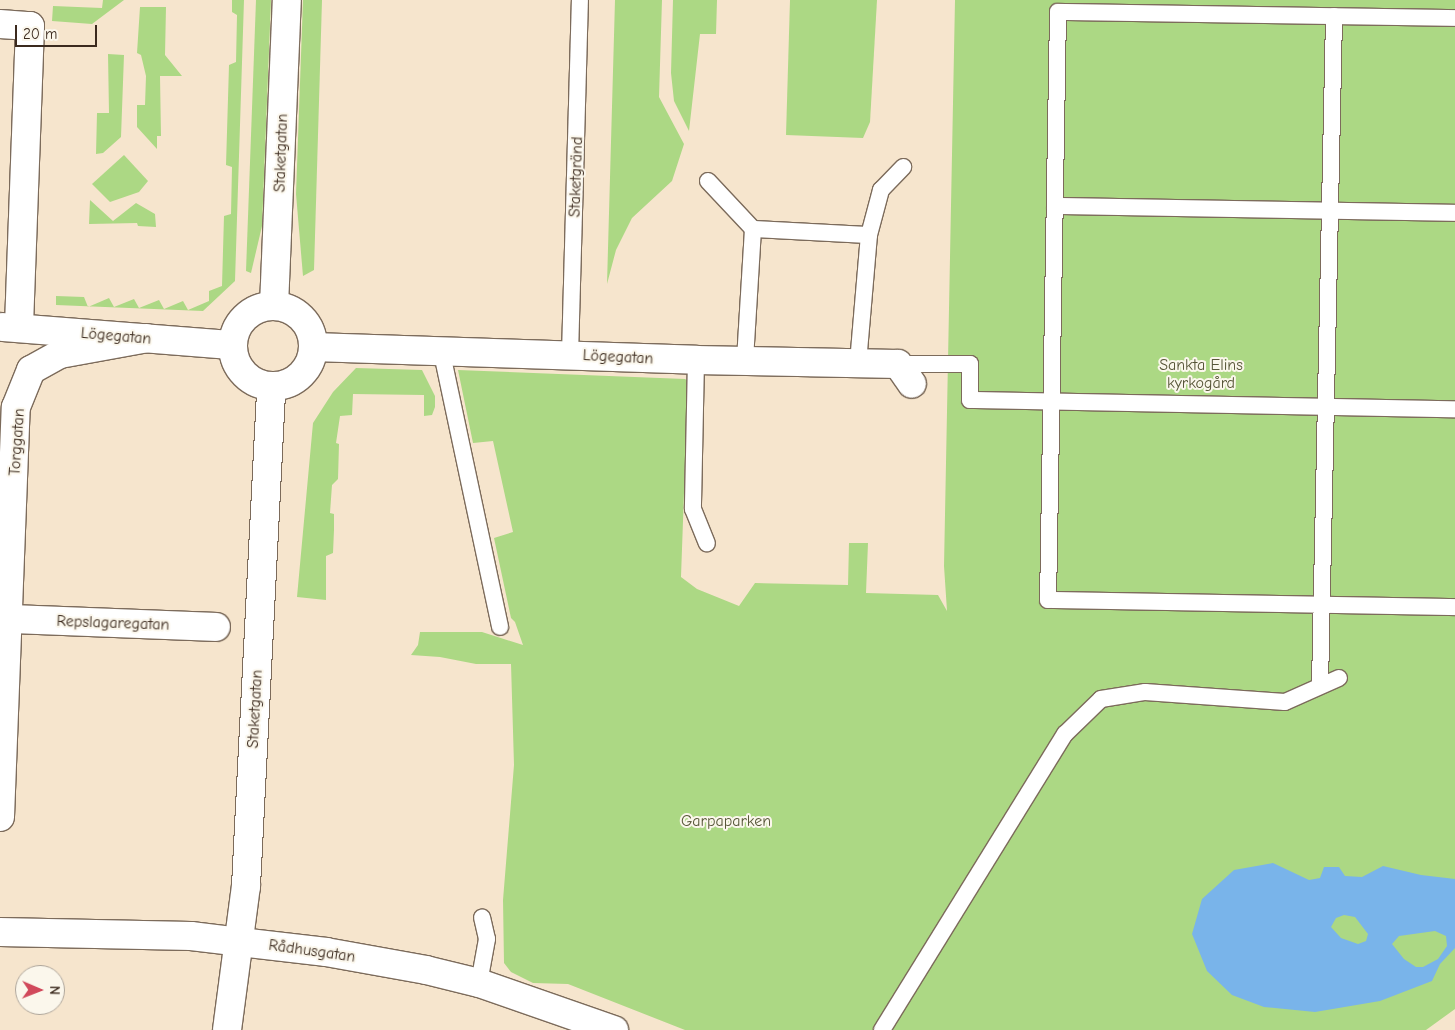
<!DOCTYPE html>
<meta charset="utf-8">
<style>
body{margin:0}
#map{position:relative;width:1455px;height:1030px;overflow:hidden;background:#f6e5cd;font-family:"Comic Neue",sans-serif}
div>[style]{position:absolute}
.green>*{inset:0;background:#acd884}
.water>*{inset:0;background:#79b4ea}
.roads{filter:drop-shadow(1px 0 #7c6b5b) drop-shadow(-1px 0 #7c6b5b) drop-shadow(0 1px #7c6b5b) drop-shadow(0 -1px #7c6b5b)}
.lane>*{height:16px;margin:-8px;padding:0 8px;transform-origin:8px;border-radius:8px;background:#fff}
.street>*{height:28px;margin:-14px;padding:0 14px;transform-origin:14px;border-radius:14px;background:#fff}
.secondary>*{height:28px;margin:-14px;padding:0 14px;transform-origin:14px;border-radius:14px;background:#fff}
.secondary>.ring{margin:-14px;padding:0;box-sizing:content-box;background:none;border:28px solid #fff;border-radius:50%}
span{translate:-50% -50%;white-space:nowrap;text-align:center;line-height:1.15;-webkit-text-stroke:4px #fbf7ec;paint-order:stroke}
.street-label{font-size:16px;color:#3b2a1e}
.park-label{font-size:16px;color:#575638}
.north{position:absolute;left:15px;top:965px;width:50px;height:50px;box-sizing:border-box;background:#fbf7ec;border:1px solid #aea59a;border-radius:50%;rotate:91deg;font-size:14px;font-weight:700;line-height:20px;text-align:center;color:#3b2a1e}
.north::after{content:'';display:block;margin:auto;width:18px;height:22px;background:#d1495b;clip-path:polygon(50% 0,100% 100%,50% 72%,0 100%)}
.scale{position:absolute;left:15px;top:25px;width:82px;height:22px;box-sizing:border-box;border:2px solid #3b2a1e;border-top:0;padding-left:6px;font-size:15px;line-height:18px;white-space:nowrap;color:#3b2a1e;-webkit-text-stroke:4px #fbf7ec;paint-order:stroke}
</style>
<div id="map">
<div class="green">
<i style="clip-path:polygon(103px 0,124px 0,92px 24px,52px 21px,53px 6px,102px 8px)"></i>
<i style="clip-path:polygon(232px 0,244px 0,235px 281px,203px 311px,56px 305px,56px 296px,84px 297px,88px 307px,109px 298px,114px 307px,134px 299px,139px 308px,159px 300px,164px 309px,183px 301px,188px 310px,209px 301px,209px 291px,222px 286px,224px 216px,231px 214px,232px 167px,226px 165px,229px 65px,236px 62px,237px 15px,232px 12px)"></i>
<i style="clip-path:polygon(256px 0,271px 0,262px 226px,251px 273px,246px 271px)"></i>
<i style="clip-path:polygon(303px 0,322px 0,314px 270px,303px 276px,296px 194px)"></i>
<i style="clip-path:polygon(615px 0,662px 0,659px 97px,684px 144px,672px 181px,632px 218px,616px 250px,607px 284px)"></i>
<i style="clip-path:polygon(673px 0,717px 0,716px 34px,700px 34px,689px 131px,674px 101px,671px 73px)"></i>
<i style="clip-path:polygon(790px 0,877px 0,870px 122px,863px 138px,786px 135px)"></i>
<i style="clip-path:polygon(955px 0,1455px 0,1455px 1009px,1426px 1030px,685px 1030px,568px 984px,533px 983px,511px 972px,504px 963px,503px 900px,514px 765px,511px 664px,476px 664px,440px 657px,411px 655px,418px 645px,420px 632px,482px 632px,523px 645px,515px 622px,511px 618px,494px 538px,513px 532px,493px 441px,473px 443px,458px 370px,685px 379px,688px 381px,681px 577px,697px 589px,739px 606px,755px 583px,848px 585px,849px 543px,868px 543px,866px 593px,938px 595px,947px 611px,944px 566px)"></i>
<i style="clip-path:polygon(140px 7px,166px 7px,165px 55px,182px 76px,160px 76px,161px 136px,157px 136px,157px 149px,137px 127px,137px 105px,145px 105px,146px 76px,141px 55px,137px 53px)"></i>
<i style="clip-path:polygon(108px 54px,124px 55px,121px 137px,103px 153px,96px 154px,97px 113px,109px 113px)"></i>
<i style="clip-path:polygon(124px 155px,148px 181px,139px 192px,110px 202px,92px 184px)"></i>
<i style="clip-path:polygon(90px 200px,113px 221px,136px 203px,155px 214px,156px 227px,138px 226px,137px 223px,89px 224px)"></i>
<i style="clip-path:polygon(356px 368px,422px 370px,435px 396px,435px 407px,432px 415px,424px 416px,424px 395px,353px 394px,352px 415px,340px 416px,336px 443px,339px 444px,338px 479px,332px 485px,330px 513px,334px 514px,334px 530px,333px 553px,326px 556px,326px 600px,297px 597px,313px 423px,333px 392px)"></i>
</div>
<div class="water">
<i style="clip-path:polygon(evenodd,1273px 863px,1309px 880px,1320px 878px,1324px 867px,1339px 867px,1345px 876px,1362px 877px,1383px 866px,1421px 875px,1455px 879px,1455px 948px,1440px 964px,1432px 981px,1380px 1001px,1315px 1012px,1264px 1007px,1232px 995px,1207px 971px,1192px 934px,1202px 899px,1234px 870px,1273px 863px,1344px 915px,1355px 917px,1368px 934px,1366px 941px,1358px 944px,1341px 938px,1331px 927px,1336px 918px,1344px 915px,1273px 863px,1435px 931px,1446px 936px,1447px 946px,1438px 959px,1423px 967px,1416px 967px,1404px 959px,1392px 944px,1399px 936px,1435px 931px)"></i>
</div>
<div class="roads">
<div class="lane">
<i style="left:1455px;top:18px;width:397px;rotate:-179.1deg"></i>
<i style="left:1058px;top:12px;width:588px;rotate:90.97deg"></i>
<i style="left:1048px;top:600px;width:407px;rotate:1deg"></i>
<i style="left:708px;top:181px;width:66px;rotate:46.8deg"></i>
<i style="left:753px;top:229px;width:132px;rotate:93.5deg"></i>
<i style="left:1055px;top:206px;width:400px;rotate:1deg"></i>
<i style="left:753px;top:229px;width:116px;rotate:3deg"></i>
<i style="left:441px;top:349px;width:284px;rotate:78deg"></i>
<i style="left:570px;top:355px;width:355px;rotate:-88.4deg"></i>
<i style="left:696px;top:360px;width:149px;rotate:91.2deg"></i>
<i style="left:693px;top:509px;width:37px;rotate:68deg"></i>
<i style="left:858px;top:363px;width:128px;rotate:-85.1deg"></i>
<i style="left:869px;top:235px;width:47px;rotate:-75.1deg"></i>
<i style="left:881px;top:190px;width:32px;rotate:-46deg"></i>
<i style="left:898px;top:364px;width:72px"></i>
<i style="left:970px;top:364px;width:36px;rotate:90deg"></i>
<i style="left:970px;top:400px;width:485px;rotate:1.1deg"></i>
<i style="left:1320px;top:685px;width:669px;rotate:-88.8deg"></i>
<i style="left:479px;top:983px;width:45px;rotate:-79.7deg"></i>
<i style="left:487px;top:939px;width:22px;rotate:-103deg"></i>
<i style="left:882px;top:1030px;width:348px;rotate:-58.3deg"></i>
<i style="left:1065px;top:734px;width:50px;rotate:-44.2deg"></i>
<i style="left:1101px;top:699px;width:45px;rotate:-9deg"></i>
<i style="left:1145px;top:692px;width:140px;rotate:4.1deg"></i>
<i style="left:1285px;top:702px;width:59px;rotate:-24deg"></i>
</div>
<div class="street">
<i style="left:0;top:24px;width:30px;rotate:4deg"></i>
<i style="left:30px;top:26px;width:302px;rotate:92.1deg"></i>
<i style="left:2px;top:327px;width:231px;rotate:4.5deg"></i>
<i style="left:313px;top:347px;width:383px;rotate:1.9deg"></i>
<i style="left:696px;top:360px;width:202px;rotate:1.1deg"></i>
<i style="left:898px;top:364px;width:24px;rotate:55deg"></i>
<i style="left:10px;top:619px;width:206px;rotate:2.2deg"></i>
<i style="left:0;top:817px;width:410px;rotate:-87.8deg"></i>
<i style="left:16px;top:407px;width:40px;rotate:-68deg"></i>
<i style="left:31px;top:370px;width:33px;rotate:-29deg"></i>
<i style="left:60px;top:354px;width:88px;rotate:-10.4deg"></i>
<i style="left:0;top:932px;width:191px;rotate:1.2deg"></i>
<i style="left:191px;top:936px;width:49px;rotate:7deg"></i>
</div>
<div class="secondary">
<i class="ring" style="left:233px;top:306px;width:52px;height:52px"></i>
<i style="left:274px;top:306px;width:306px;rotate:-87.6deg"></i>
<i style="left:240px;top:942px;width:87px;rotate:6.6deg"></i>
<i style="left:326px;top:952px;width:102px;rotate:10.2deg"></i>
<i style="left:426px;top:970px;width:55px;rotate:13.8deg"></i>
<i style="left:479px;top:983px;width:143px;rotate:19.2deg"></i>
<i style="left:227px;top:1030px;width:145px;rotate:-82.5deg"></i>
<i style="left:246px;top:886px;width:500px;rotate:-87.1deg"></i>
</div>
</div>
<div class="street-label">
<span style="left:281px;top:153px;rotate:-88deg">Staketgatan</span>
<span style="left:576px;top:177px;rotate:-88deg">Staketgränd</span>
<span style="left:116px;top:336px;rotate:5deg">Lögegatan</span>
<span style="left:618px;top:357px;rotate:3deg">Lögegatan</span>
<span style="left:17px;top:442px;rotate:-86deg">Torggatan</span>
<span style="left:113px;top:623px;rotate:2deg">Repslagaregatan</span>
<span style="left:255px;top:709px;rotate:-87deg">Staketgatan</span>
<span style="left:312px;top:951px;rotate:8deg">Rådhusgatan</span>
</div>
<div class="park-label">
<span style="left:1201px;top:374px">Sankta Elins<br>kyrkogård</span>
<span style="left:726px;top:821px">Garpaparken</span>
</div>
<div class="north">N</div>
<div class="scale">20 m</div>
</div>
